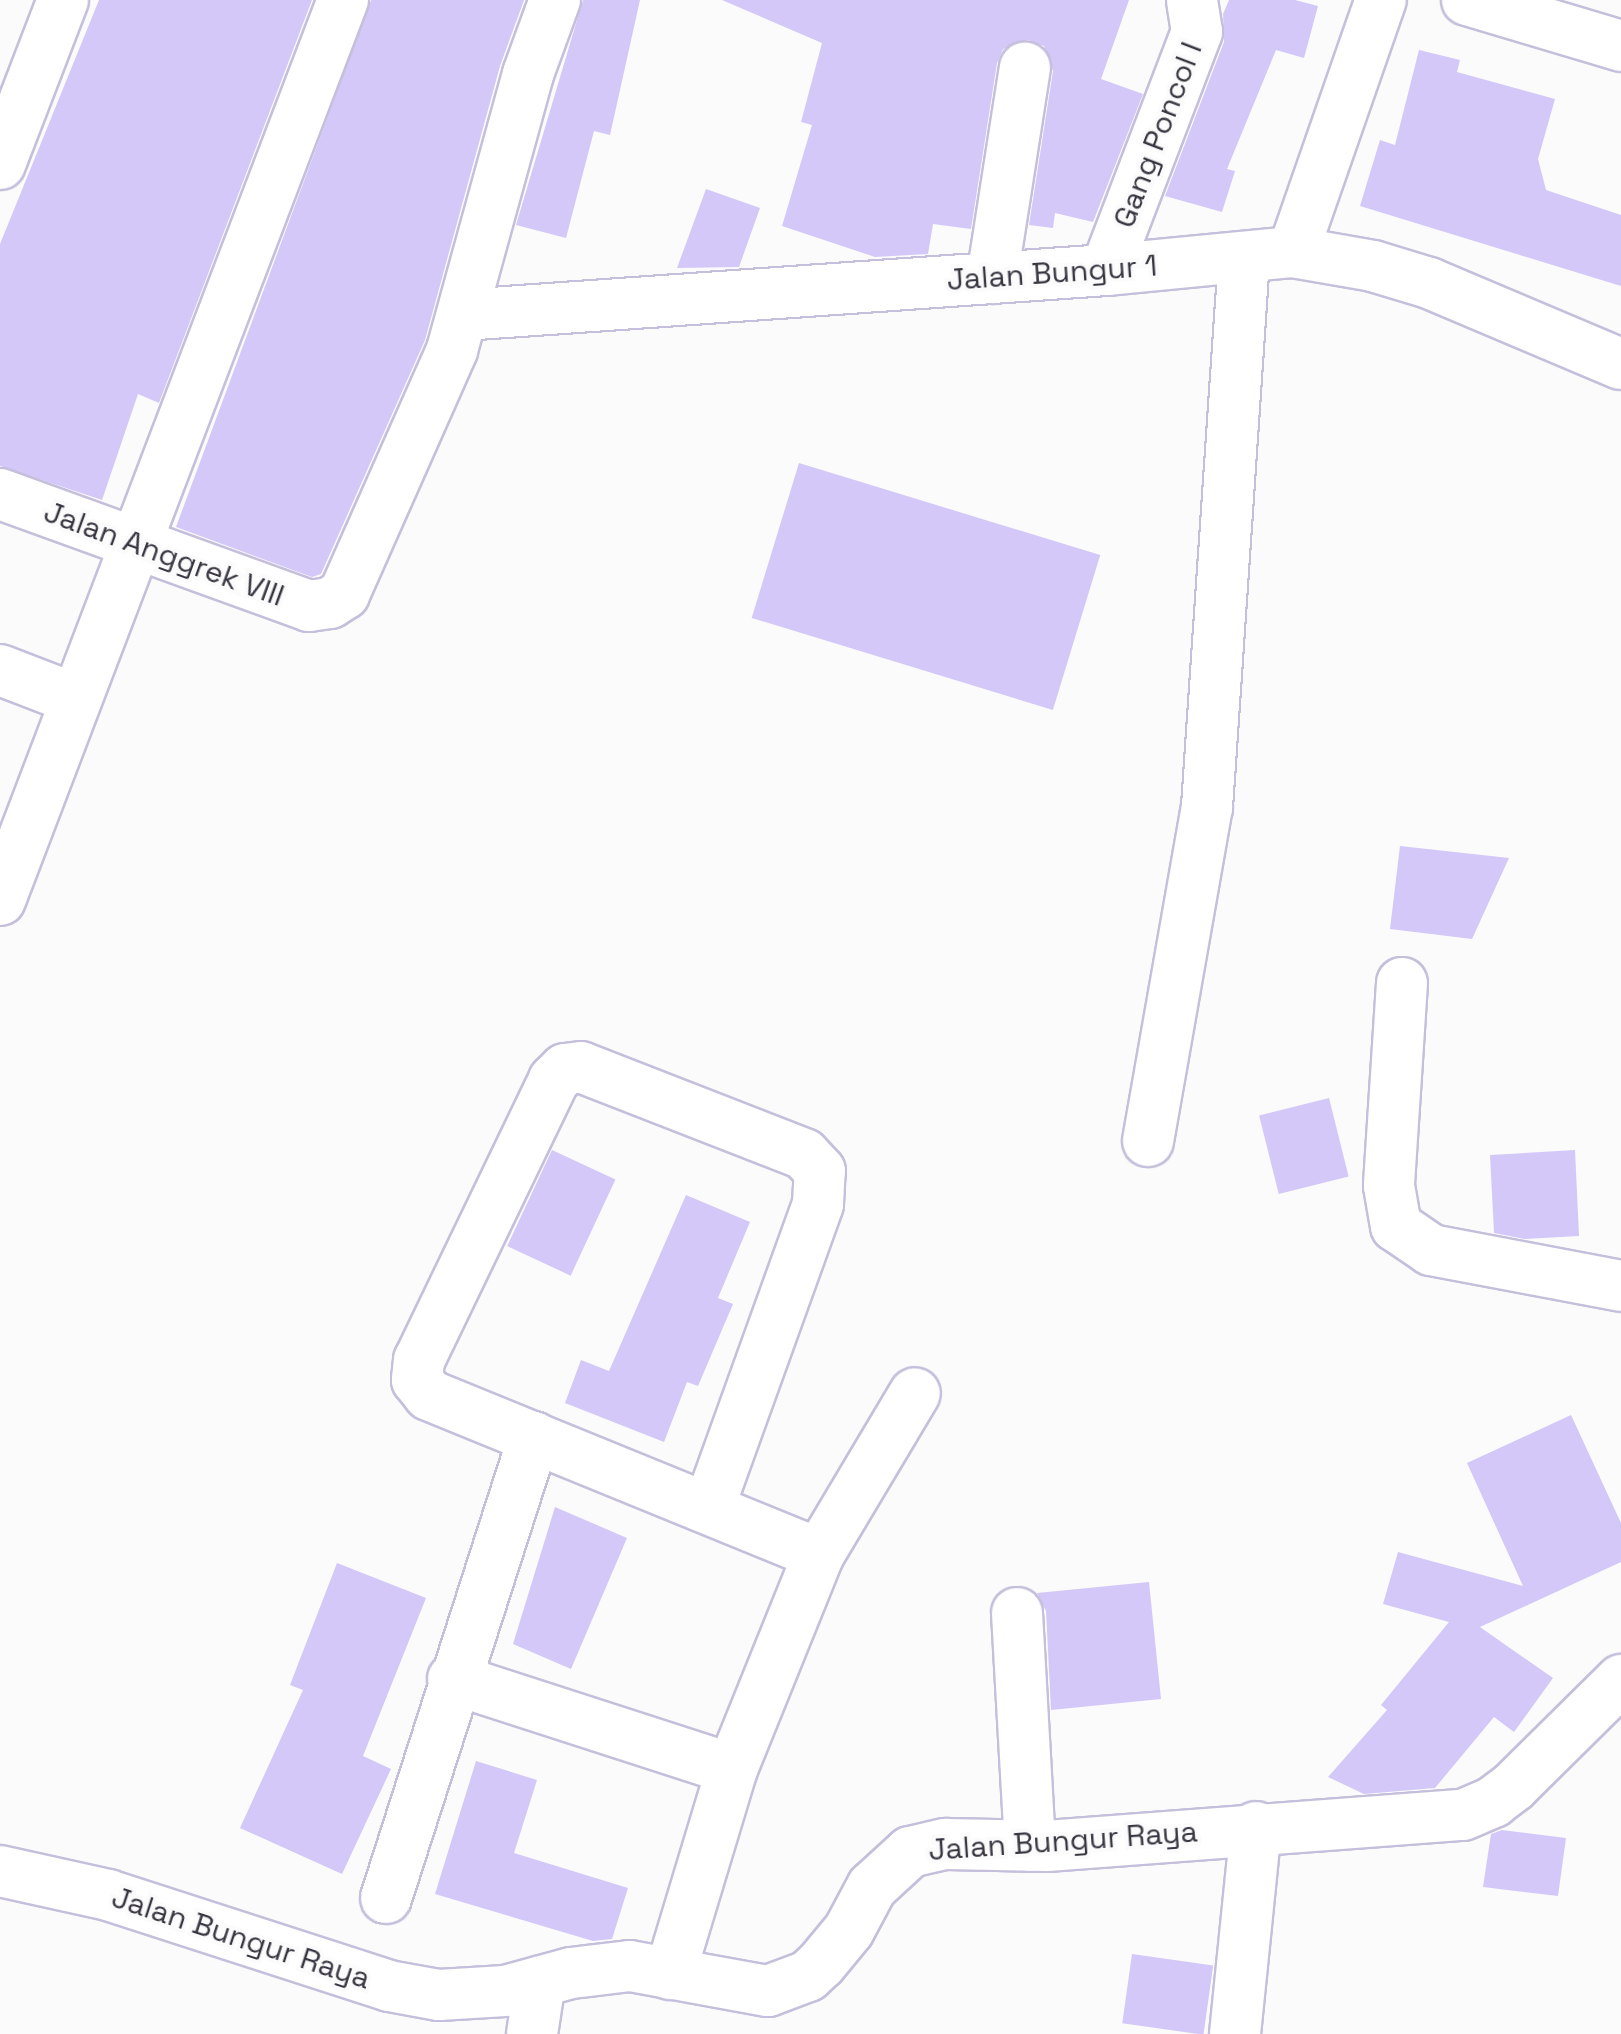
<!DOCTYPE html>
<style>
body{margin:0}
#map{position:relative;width:1621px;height:2034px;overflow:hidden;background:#fbfbfb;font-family:"Space Grotesk",sans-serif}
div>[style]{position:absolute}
.building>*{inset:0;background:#d3c8f7;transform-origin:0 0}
.roads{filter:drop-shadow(2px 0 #c5bfdb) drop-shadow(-2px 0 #c5bfdb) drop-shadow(0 2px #c5bfdb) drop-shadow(0 -2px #c5bfdb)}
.minor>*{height:50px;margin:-25px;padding:0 25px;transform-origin:25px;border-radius:25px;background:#fff}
span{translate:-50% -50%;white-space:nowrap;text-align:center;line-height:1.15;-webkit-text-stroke:8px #fbfbfb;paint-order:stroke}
.street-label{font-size:30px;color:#393641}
</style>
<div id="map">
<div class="building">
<i style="clip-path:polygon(99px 0,312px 0,159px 403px,138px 394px,102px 500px,0 466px,0 244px)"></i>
<i style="clip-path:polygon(371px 0,524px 0,500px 66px,425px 340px,321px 574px,312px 577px,176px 527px)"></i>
<i style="clip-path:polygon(583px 0,640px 0,610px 135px,594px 131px,566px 238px,516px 225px)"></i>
<i style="clip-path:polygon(722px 0,1129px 0,1101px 79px,1143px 94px,1093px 222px,1055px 213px,1053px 228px,1029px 225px,1053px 71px,1044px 46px,1028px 40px,1003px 49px,997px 63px,971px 229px,933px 224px,928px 254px,875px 257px,782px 226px,812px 125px,801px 122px,822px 43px)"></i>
<i style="clip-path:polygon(1229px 0,1295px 0,1318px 6px,1304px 58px,1276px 50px,1227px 169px,1235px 171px,1222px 212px,1165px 196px,1224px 42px,1223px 14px)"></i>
<i style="clip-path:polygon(1419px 50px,1460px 60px,1457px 72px,1555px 99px,1538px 159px,1546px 190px,1621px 215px,1621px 286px,1360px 206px,1380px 140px,1395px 145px)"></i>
<i style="clip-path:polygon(706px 189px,760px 208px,739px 267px,677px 268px)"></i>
<i style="left:799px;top:463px;width:315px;height:162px;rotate:17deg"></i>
<i style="clip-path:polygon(1400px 846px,1509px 858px,1472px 939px,1390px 929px)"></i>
<i style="left:1329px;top:1098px;width:81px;height:72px;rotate:76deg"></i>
<i style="left:552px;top:1150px;width:70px;height:106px;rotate:25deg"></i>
<i style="clip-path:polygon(1575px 1150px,1579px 1236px,1525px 1239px,1494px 1233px,1490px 1155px)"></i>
<i style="clip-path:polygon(686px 1195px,750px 1222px,718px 1298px,733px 1304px,698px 1386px,687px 1382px,664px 1442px,565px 1403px,581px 1360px,609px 1371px)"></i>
<i style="clip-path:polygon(1571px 1415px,1621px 1523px,1621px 1562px,1480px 1627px,1553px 1678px,1514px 1732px,1494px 1717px,1435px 1788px,1364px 1794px,1328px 1777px,1387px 1710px,1381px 1705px,1449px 1622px,1383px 1604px,1398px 1552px,1523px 1586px,1467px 1463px)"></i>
<i style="clip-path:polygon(555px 1507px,627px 1538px,571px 1669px,513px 1644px)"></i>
<i style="clip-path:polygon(337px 1563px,426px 1598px,363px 1756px,391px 1769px,342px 1874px,240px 1828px,303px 1690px,290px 1685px)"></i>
<i style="clip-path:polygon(1149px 1582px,1161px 1699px,1051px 1710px,1046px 1611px,1037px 1593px)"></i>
<i style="clip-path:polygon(476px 1761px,537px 1780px,514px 1853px,628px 1888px,612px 1939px,593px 1941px,435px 1894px)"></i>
<i style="clip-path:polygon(1502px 1830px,1566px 1838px,1558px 1896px,1483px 1887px,1491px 1834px)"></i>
<i style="left:1132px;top:1954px;width:82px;height:70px;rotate:8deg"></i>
</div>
<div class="roads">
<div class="minor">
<i style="left:1467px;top:0;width:161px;rotate:16.6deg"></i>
<i style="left:0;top:164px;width:176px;rotate:-69deg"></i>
<i style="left:1293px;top:252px;width:267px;rotate:-70.8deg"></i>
<i style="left:1106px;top:270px;width:255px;rotate:-69.1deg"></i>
<i style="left:1197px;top:32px;width:32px;rotate:-99deg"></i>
<i style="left:992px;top:278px;width:213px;rotate:-81.1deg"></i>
<i style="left:463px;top:315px;width:645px;rotate:-4deg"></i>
<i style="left:1106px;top:270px;width:188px;rotate:-5.5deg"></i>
<i style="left:1293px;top:252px;width:81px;rotate:9.9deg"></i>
<i style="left:1373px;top:266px;width:59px;rotate:16.9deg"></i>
<i style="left:1429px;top:283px;width:208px;rotate:22.9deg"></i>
<i style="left:0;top:494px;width:329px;rotate:19.9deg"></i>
<i style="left:309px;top:606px;width:21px;rotate:-8deg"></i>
<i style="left:330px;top:603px;width:17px;rotate:-33deg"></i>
<i style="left:344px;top:594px;width:267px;rotate:-66.1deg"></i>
<i style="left:452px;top:350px;width:286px;rotate:-74.6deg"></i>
<i style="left:528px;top:74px;width:79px;rotate:-70deg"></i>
<i style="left:0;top:670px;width:80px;rotate:21.1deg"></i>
<i style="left:0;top:900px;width:963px;rotate:-69.14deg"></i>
<i style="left:1402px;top:983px;width:203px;rotate:93.7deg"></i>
<i style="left:1389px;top:1186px;width:41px;rotate:80.1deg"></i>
<i style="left:1396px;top:1226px;width:42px;rotate:34.4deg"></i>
<i style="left:1431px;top:1250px;width:193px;rotate:10.7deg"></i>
<i style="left:1148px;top:1141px;width:339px;rotate:-80deg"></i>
<i style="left:1207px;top:807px;width:550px;rotate:-86.14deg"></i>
<i style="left:709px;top:1507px;width:322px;rotate:-70.2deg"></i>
<i style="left:818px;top:1204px;width:33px;rotate:-87deg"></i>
<i style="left:820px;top:1171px;width:23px;rotate:-133deg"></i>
<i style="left:804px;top:1154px;width:239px;rotate:-158.7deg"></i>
<i style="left:581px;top:1067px;width:16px;rotate:173deg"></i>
<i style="left:565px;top:1069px;width:16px;rotate:135deg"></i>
<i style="left:554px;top:1080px;width:311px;rotate:115.7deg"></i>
<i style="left:419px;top:1360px;width:20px;rotate:96deg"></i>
<i style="left:417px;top:1380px;width:19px;rotate:51deg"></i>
<i style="left:429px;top:1395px;width:421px;rotate:22.2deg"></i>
<i style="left:1017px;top:1613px;width:233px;rotate:86.8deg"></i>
<i style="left:453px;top:1679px;width:293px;rotate:17.9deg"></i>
<i style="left:0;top:1871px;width:111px;rotate:12.5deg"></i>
<i style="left:108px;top:1895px;width:295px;rotate:17.9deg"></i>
<i style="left:389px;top:1986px;width:51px;rotate:10.2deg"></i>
<i style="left:439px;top:1995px;width:66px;rotate:-3.5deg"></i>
<i style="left:505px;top:1991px;width:68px;rotate:-15.3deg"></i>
<i style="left:571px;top:1973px;width:59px;rotate:-6.8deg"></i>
<i style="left:630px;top:1966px;width:140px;rotate:10.3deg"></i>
<i style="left:768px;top:1991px;width:43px;rotate:-20.6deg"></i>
<i style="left:808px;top:1976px;width:18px;rotate:-43deg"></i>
<i style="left:821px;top:1964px;width:44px;rotate:-50.5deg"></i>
<i style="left:849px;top:1930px;width:49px;rotate:-61.9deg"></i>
<i style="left:872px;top:1887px;width:52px;rotate:-42.6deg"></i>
<i style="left:910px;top:1852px;width:37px;rotate:-13deg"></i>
<i style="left:946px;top:1844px;width:101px;rotate:1.1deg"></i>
<i style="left:1047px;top:1846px;width:417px;rotate:-4.3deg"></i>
<i style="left:1463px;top:1815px;width:33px;rotate:-23deg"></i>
<i style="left:1493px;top:1802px;width:26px;rotate:-37deg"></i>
<i style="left:1514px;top:1786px;width:151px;rotate:-44.7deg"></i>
<i style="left:386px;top:1898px;width:484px;rotate:-72.2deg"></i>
<i style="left:670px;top:1974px;width:214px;rotate:-73.2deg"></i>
<i style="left:732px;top:1769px;width:232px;rotate:-68deg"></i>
<i style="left:819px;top:1554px;width:187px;rotate:-59.2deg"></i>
<i style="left:532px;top:2034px;width:53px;rotate:-81.3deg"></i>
<i style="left:1235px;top:2034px;width:208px;rotate:-84.2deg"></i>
</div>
</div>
<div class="street-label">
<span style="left:1158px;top:135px;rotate:-69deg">Gang Poncol I</span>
<span style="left:1052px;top:273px;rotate:-4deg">Jalan Bungur 1</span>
<span style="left:164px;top:554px;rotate:20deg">Jalan Anggrek VIII</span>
<span style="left:1063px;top:1841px;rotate:-4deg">Jalan Bungur Raya</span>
<span style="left:241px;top:1938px;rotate:18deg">Jalan Bungur Raya</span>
</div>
</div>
